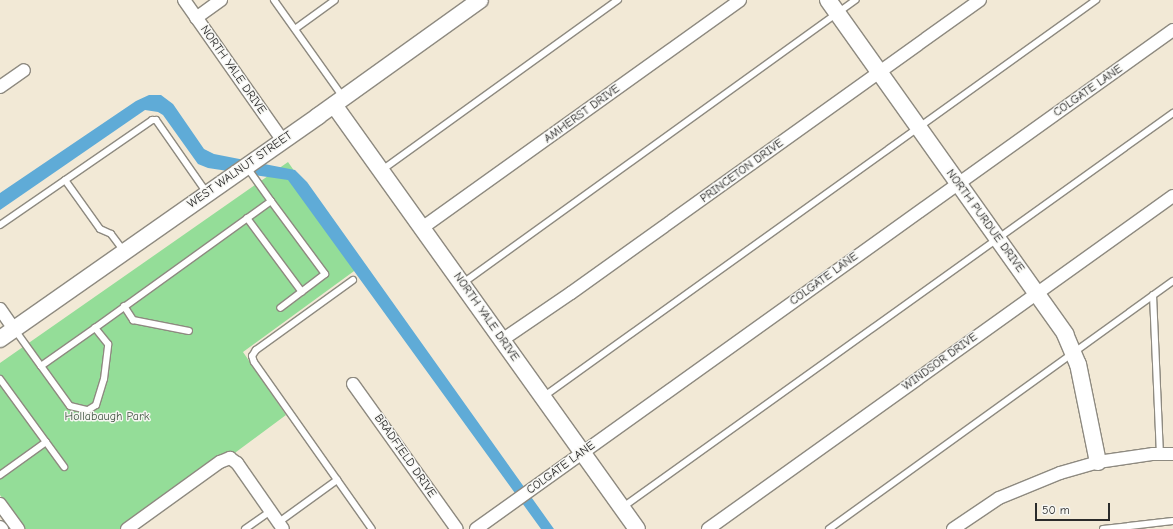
<!DOCTYPE html>
<style>
body{margin:0}
#map{position:relative;width:1173px;height:529px;overflow:hidden;background:#f2e9d6;font-family:"Comic Neue",sans-serif}
div>[style]{position:absolute}
.green>*{inset:0;background:#94dd98}
.water>*{inset:0;background:#5fabd7}
.roads{filter:drop-shadow(1px 0 #8e8a80) drop-shadow(-1px 0 #8e8a80) drop-shadow(0 1px #8e8a80) drop-shadow(0 -1px #8e8a80)}
.lane>*{height:6px;margin:-3px;padding:0 3px;transform-origin:3px;border-radius:3px;background:#fff}
.street>*{height:12px;margin:-6px;padding:0 6px;transform-origin:6px;border-radius:6px;background:#fff}
.secondary>*{height:16px;margin:-8px;padding:0 8px;transform-origin:8px;border-radius:8px;background:#fff}
span{translate:-50% -50%;white-space:nowrap;text-align:center;line-height:1.15;-webkit-text-stroke:3px #f6f6f2;paint-order:stroke}
.street-label{font-size:12px;color:#2b2b2b}
.park-label{font-size:12px;color:#455846}
.scale{position:absolute;left:1035px;top:503px;width:75px;height:18px;box-sizing:border-box;border:2px solid #2b2b2b;border-top:0;padding-left:5px;font-size:12px;line-height:14px;white-space:nowrap;color:#2b2b2b;-webkit-text-stroke:3px #f6f6f2;paint-order:stroke}
</style>
<div id="map">
<div class="green">
<i style="clip-path:polygon(288px 162px,361px 266px,243px 352px,286px 415px,132px 529px,24px 529px,0 495px,0 363px)"></i>
</div>
<div class="water">
<i style="clip-path:polygon(149px 95px,161px 95px,173px 104px,204px 149px,214px 154px,295px 170px,307px 182px,554px 529px,541px 529px,288px 180px,208px 168px,198px 164px,163px 115px,158px 112px,145px 110px,0 210px,0 193px,136px 101px)"></i>
</div>
<div class="roads">
<div class="lane">
<i style="left:274px;top:0;width:119px;rotate:54.6deg"></i>
<i style="left:295px;top:29px;width:49px;rotate:-35.9deg"></i>
<i style="left:246px;top:166px;width:43px;rotate:54.5deg"></i>
<i style="left:382px;top:170px;width:291px;rotate:-35.8deg"></i>
<i style="left:65px;top:180px;width:60px;rotate:54.5deg"></i>
<i style="left:100px;top:229px;width:12px;rotate:24deg"></i>
<i style="left:111px;top:234px;width:21px;rotate:53deg"></i>
<i style="left:247px;top:218px;width:92px;rotate:53.4deg"></i>
<i style="left:0;top:225px;width:185px;rotate:-34.6deg"></i>
<i style="left:152px;top:120px;width:4px"></i>
<i style="left:156px;top:120px;width:89px;rotate:55.1deg"></i>
<i style="left:353px;top:280px;width:120px;rotate:144.2deg"></i>
<i style="left:256px;top:350px;width:7px;rotate:124deg"></i>
<i style="left:252px;top:356px;width:6px;rotate:72deg"></i>
<i style="left:254px;top:362px;width:204px;rotate:54.8deg"></i>
<i style="left:463px;top:283px;width:484px;rotate:-35.8deg"></i>
<i style="left:1153px;top:295px;width:159px;rotate:87.5deg"></i>
<i style="left:124px;top:306px;width:17px;rotate:57deg"></i>
<i style="left:133px;top:320px;width:57px;rotate:11.1deg"></i>
<i style="left:95px;top:328px;width:217px;rotate:-35.8deg"></i>
<i style="left:271px;top:201px;width:91px;rotate:53.5deg"></i>
<i style="left:325px;top:274px;width:56px;rotate:142.9deg"></i>
<i style="left:15px;top:330px;width:44px;rotate:54.2deg"></i>
<i style="left:41px;top:366px;width:49px;rotate:54.1deg"></i>
<i style="left:70px;top:406px;width:18px;rotate:13deg"></i>
<i style="left:88px;top:410px;width:9px;rotate:-32deg"></i>
<i style="left:96px;top:405px;width:27px;rotate:-73deg"></i>
<i style="left:104px;top:379px;width:35px;rotate:-83deg"></i>
<i style="left:108px;top:344px;width:21px;rotate:-129deg"></i>
<i style="left:95px;top:328px;width:66px;rotate:144.9deg"></i>
<i style="left:0;top:379px;width:78px;rotate:53.9deg"></i>
<i style="left:46px;top:442px;width:57px;rotate:144.3deg"></i>
<i style="left:543px;top:397px;width:681px;rotate:-35.67deg"></i>
<i style="left:46px;top:442px;width:31px;rotate:54deg"></i>
<i style="left:623px;top:507px;width:677px;rotate:-35.62deg"></i>
<i style="left:279px;top:522px;width:72px;rotate:-35.9deg"></i>
<i style="left:245px;top:529px;width:32px;rotate:-35deg"></i>
<i style="left:829px;top:529px;width:424px;rotate:-35.8deg"></i>
<i style="left:1103px;top:529px;width:70px;rotate:-6.5deg"></i>
</div>
<div class="street">
<i style="left:184px;top:0;width:172px;rotate:54.9deg"></i>
<i style="left:196px;top:18px;width:31px;rotate:-36deg"></i>
<i style="left:0;top:87px;width:29px;rotate:-35deg"></i>
<i style="left:422px;top:228px;width:391px;rotate:-35.6deg"></i>
<i style="left:0;top:309px;width:24px;rotate:55deg"></i>
<i style="left:502px;top:340px;width:83px;rotate:-34.3deg"></i>
<i style="left:571px;top:293px;width:503px;rotate:-35.62deg"></i>
<i style="left:353px;top:384px;width:178px;rotate:54.4deg"></i>
<i style="left:0;top:504px;width:31px;rotate:54deg"></i>
<i style="left:0;top:527px;width:3px;rotate:45deg"></i>
<i style="left:127px;top:529px;width:115px;rotate:-35.8deg"></i>
<i style="left:220px;top:462px;width:11px;rotate:-22deg"></i>
<i style="left:230px;top:458px;width:9px;rotate:36deg"></i>
<i style="left:237px;top:463px;width:80px;rotate:55.1deg"></i>
<i style="left:476px;top:529px;width:857px;rotate:-35.6deg"></i>
<i style="left:708px;top:529px;width:572px;rotate:-35.61deg"></i>
<i style="left:953px;top:529px;width:55px;rotate:-34deg"></i>
<i style="left:999px;top:498px;width:66px;rotate:-22.3deg"></i>
<i style="left:1060px;top:473px;width:40px;rotate:-16deg"></i>
<i style="left:1098px;top:462px;width:56px;rotate:-8.3deg"></i>
<i style="left:1153px;top:454px;width:20px"></i>
</div>
<div class="secondary">
<i style="left:828px;top:0;width:410px;rotate:54.6deg"></i>
<i style="left:1065px;top:334px;width:33px;rotate:67deg"></i>
<i style="left:1078px;top:364px;width:100px;rotate:78.5deg"></i>
<i style="left:334px;top:105px;width:521px;rotate:54.45deg"></i>
<i style="left:0;top:339px;width:388px;rotate:-35deg"></i>
<i style="left:318px;top:116px;width:199px;rotate:-35.6deg"></i>
</div>
</div>
<div class="street-label">
<span style="left:233px;top:70px;rotate:55deg">NORTH YALE DRIVE</span>
<span style="left:1088px;top:91px;rotate:-35deg">COLGATE LANE</span>
<span style="left:582px;top:114px;rotate:-36deg">AMHERST DRIVE</span>
<span style="left:240px;top:170px;rotate:-35deg">WEST WALNUT STREET</span>
<span style="left:742px;top:171px;rotate:-36deg">PRINCETON DRIVE</span>
<span style="left:985px;top:221px;rotate:54deg">NORTH PURDUE DRIVE</span>
<span style="left:824px;top:279px;rotate:-36deg">COLGATE LANE</span>
<span style="left:486px;top:317px;rotate:55deg">NORTH YALE DRIVE</span>
<span style="left:940px;top:362px;rotate:-36deg">WINDSOR DRIVE</span>
<span style="left:405px;top:456px;rotate:55deg">BRADFIELD DRIVE</span>
<span style="left:561px;top:468px;rotate:-36deg">COLGATE LANE</span>
</div>
<div class="park-label">
<span style="left:107px;top:417px">Hollabaugh Park</span>
</div>
<div class="scale">50 m</div>
</div>
